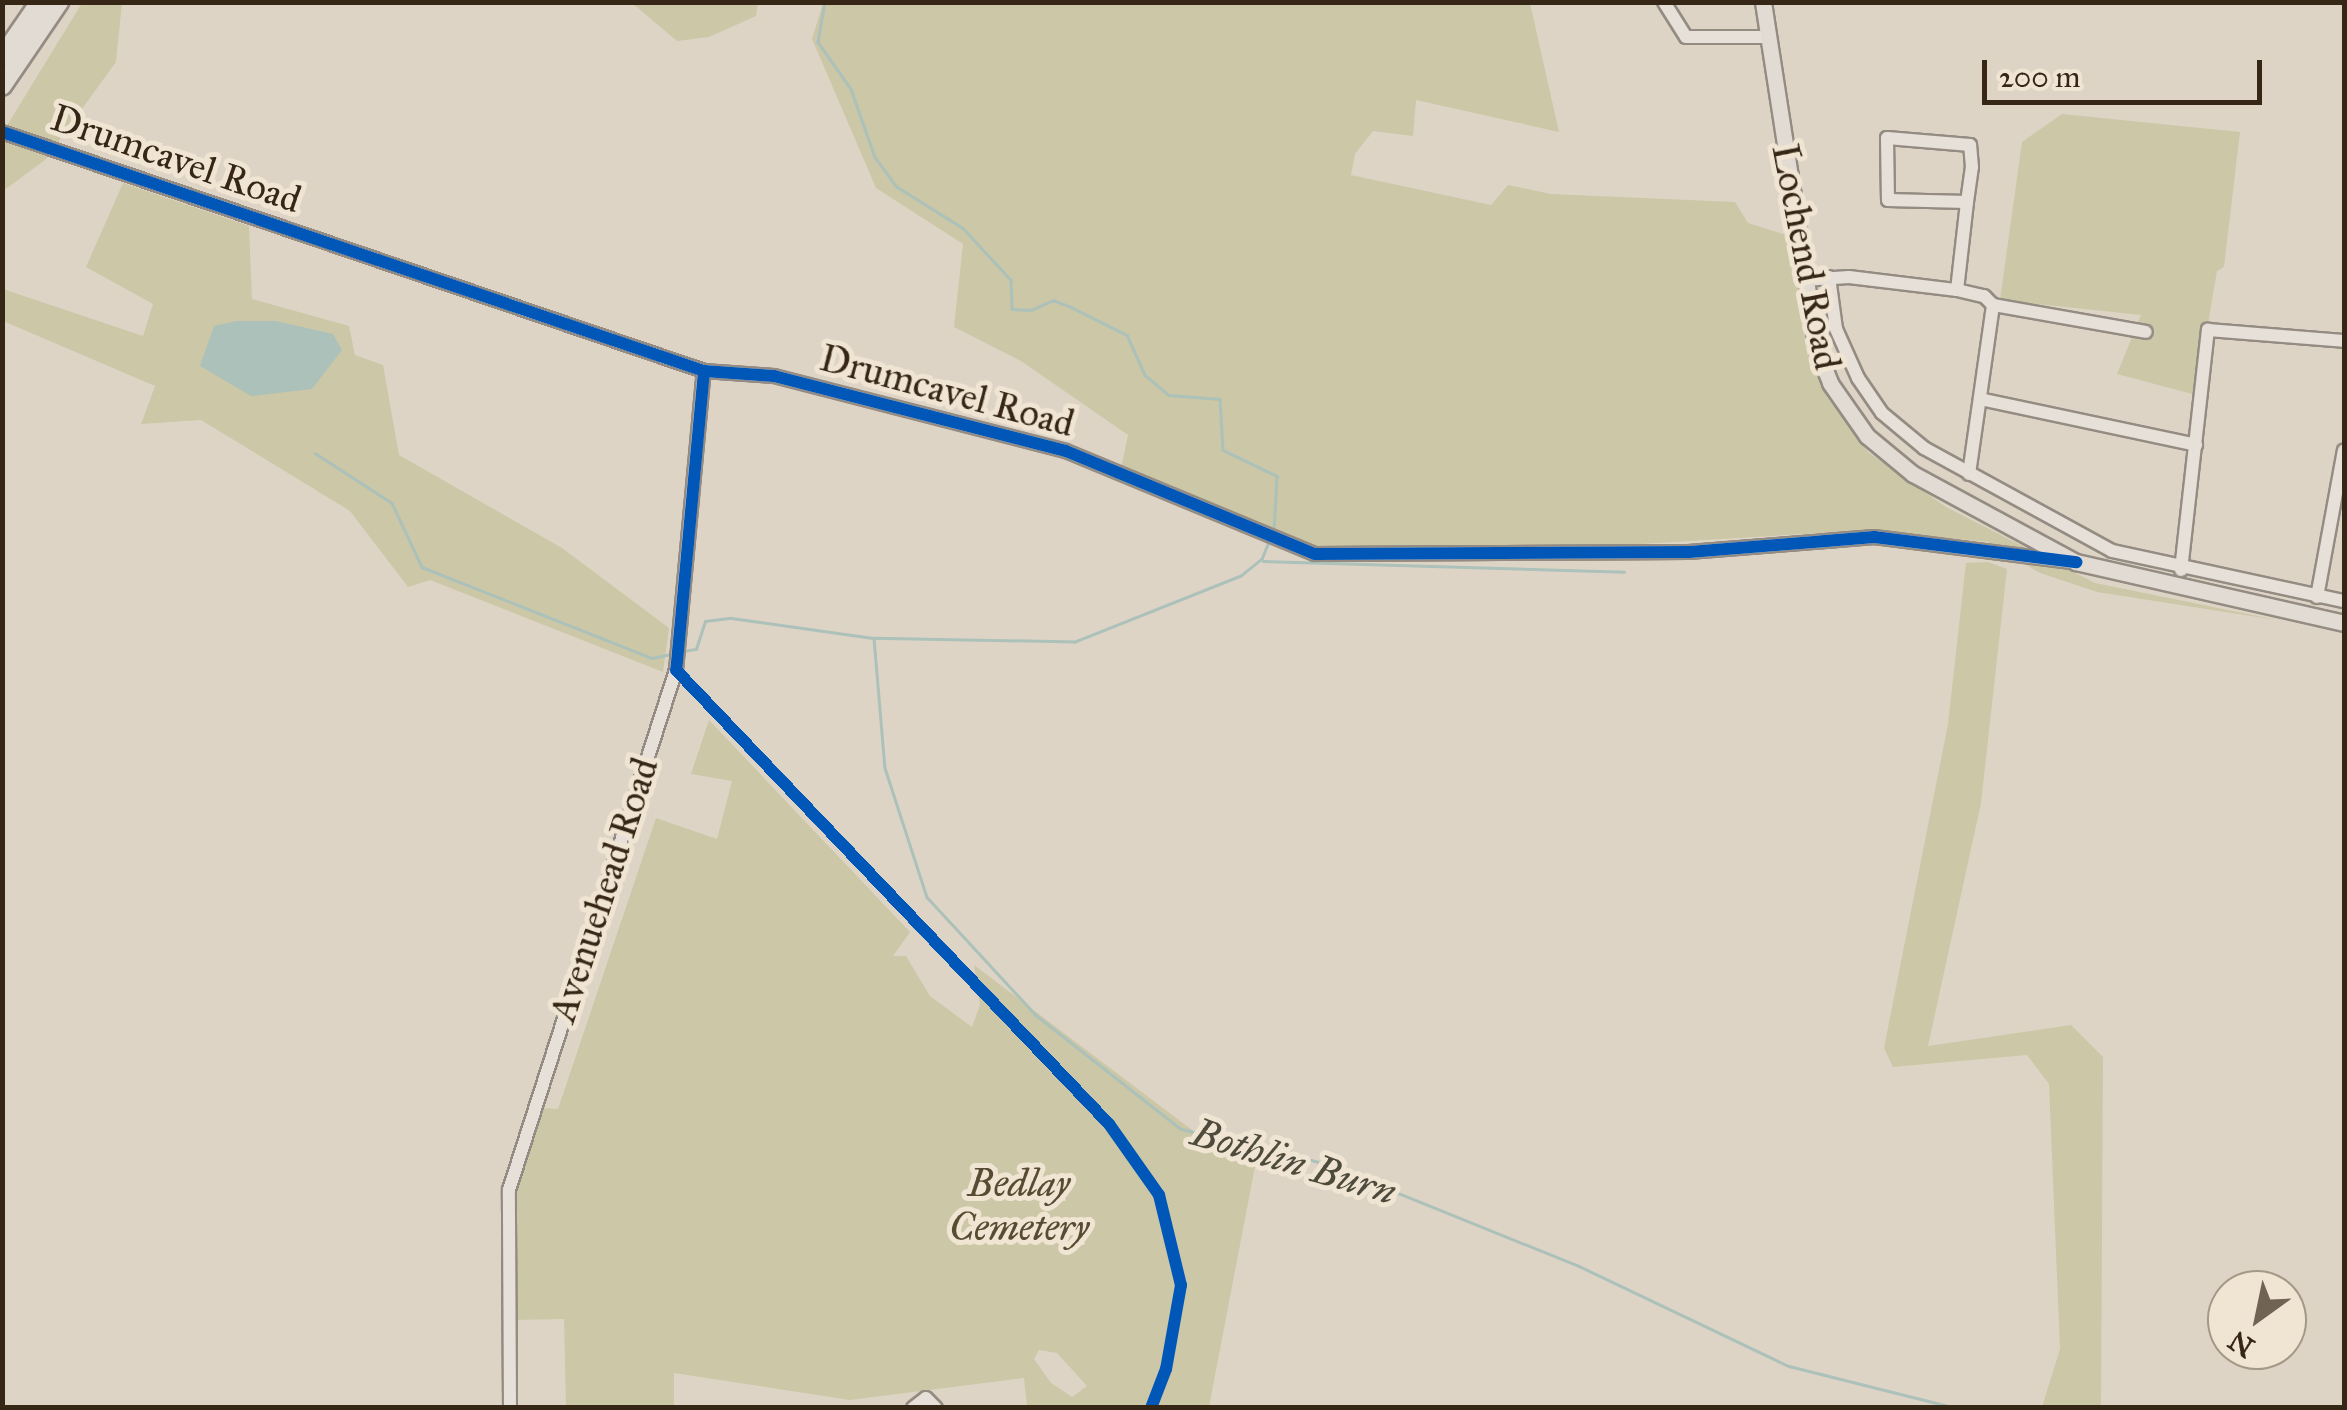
<!DOCTYPE html>
<style>
body{margin:0}
#map{position:relative;width:2347px;height:1410px;overflow:hidden;background:#ded4c6;font-family:"IM FELL Great Primer",serif}
div>[style]{position:absolute}
.green>*{inset:0;background:#ccc7a6}
.water>*{inset:0;background:#acc1b9}
.stream>*{height:2.5px;margin:-1.25px;padding:0 1.25px;transform-origin:1.25px;border-radius:1.25px;background:#acc1b9}
.roads{filter:drop-shadow(2px 0 #948c82) drop-shadow(-2px 0 #948c82) drop-shadow(0 2px #948c82) drop-shadow(0 -2px #948c82)}
.minor>*{height:12px;margin:-6px;padding:0 6px;transform-origin:6px;border-radius:6px;background:#e6e0d9}
.major>*{height:15px;margin:-7.5px;padding:0 7.5px;transform-origin:7.5px;border-radius:7.5px;background:#e1dbd3}
.highway>*{height:18px;margin:-9px;padding:0 9px;transform-origin:9px;border-radius:9px;background:#e1dbd3}
.cycleway>*{height:12px;margin:-6px;padding:0 6px;transform-origin:6px;border-radius:6px;background:#0057b8}
span{translate:-50% -50%;white-space:nowrap;text-align:center;line-height:1.15;-webkit-text-stroke:10px #f0e4d3;paint-order:stroke}
.street-label{font-size:38px;color:#352615}
.park-label{font-size:38px;color:#574c32;font-style:italic}
.water-label{font-size:40px;color:#4e4b3d;font-style:italic}
.frame{position:absolute;inset:0;border:5px solid #352615;pointer-events:none}
.north{position:absolute;left:2207px;top:1270px;width:100px;height:100px;box-sizing:border-box;background:#f0e4d3;border:2px solid #a59887;border-radius:50%;rotate:213deg;font-size:28px;font-weight:700;line-height:40px;text-align:center;color:#352615}
.north::after{content:'';display:block;margin:auto;width:35px;height:45px;background:#706353;clip-path:polygon(50% 0,100% 100%,50% 72%,0 100%)}
.scale{position:absolute;left:1982px;top:60px;width:280px;height:45px;box-sizing:border-box;border:5px solid #352615;border-top:0;padding-left:12px;font-size:30px;line-height:35px;white-space:nowrap;color:#352615;-webkit-text-stroke:8px #f0e4d3;paint-order:stroke}
</style>
<div id="map">
<div class="green">
<i style="clip-path:polygon(82px 3px,122px 3px,116px 62px,45px 160px,3px 191px,3px 132px)"></i>
<i style="clip-path:polygon(632px 3px,758px 3px,756px 16px,709px 37px,677px 41px)"></i>
<i style="clip-path:polygon(823px 3px,1530px 3px,1559px 132px,1416px 100px,1413px 136px,1373px 131px,1355px 154px,1351px 175px,1491px 205px,1508px 185px,1551px 194px,1735px 202px,1748px 223px,1786px 235px,1827px 397px,1868px 452px,1946px 507px,2095px 583px,2277px 620px,2097px 592px,2040px 573px,1988px 542px,1869px 530px,1506px 552px,1314px 547px,1121px 469px,1128px 435px,1021px 361px,954px 327px,963px 244px,876px 188px,812px 39px)"></i>
<i style="clip-path:polygon(2062px 114px,2240px 132px,2224px 267px,2217px 271px,2196px 395px,2117px 374px,2141px 315px,2000px 300px,2022px 142px)"></i>
<i style="clip-path:polygon(123px 183px,249px 226px,252px 299px,349px 326px,355px 355px,383px 365px,399px 455px,562px 548px,669px 628px,663px 672px,430px 580px,408px 587px,350px 511px,201px 420px,141px 424px,155px 386px,3px 321px,3px 289px,143px 336px,153px 304px,86px 267px)"></i>
<i style="clip-path:polygon(1988px 562px,2007px 569px,1981px 803px,1928px 1046px,2071px 1025px,2103px 1057px,2101px 1407px,2042px 1407px,2060px 1349px,2049px 1084px,2027px 1055px,1893px 1067px,1884px 1048px,1948px 724px,1966px 563px)"></i>
<i style="clip-path:polygon(evenodd,709px 720px,910px 932px,893px 956px,906px 956px,930px 996px,972px 1027px,980px 1005px,974px 965px,1196px 1133px,1257px 1156px,1209px 1407px,1027px 1407px,1024px 1378px,850px 1400px,674px 1373px,674px 1407px,566px 1407px,564px 1319px,514px 1320px,513px 1194px,540px 1108px,558px 1109px,656px 818px,717px 839px,732px 781px,691px 774px,709px 720px,1039px 1350px,1057px 1353px,1087px 1386px,1072px 1397px,1051px 1383px,1034px 1359px,1039px 1350px)"></i>
</div>
<div class="water">
<i style="clip-path:polygon(236px 321px,276px 321px,333px 334px,342px 350px,312px 389px,251px 396px,200px 366px,214px 326px)"></i>
</div>
<div class="stream">
<i style="left:825px;top:2px;width:41px;rotate:99.9deg"></i>
<i style="left:818px;top:42px;width:57px;rotate:54.9deg"></i>
<i style="left:851px;top:89px;width:72px;rotate:70.6deg"></i>
<i style="left:875px;top:157px;width:36px;rotate:54deg"></i>
<i style="left:896px;top:186px;width:79px;rotate:32.1deg"></i>
<i style="left:963px;top:228px;width:71px;rotate:47.3deg"></i>
<i style="left:1011px;top:280px;width:29px;rotate:88deg"></i>
<i style="left:1012px;top:309px;width:19px;rotate:3deg"></i>
<i style="left:1031px;top:310px;width:24px;rotate:-24deg"></i>
<i style="left:1053px;top:300px;width:19px;rotate:21deg"></i>
<i style="left:1071px;top:307px;width:63px;rotate:26.6deg"></i>
<i style="left:1127px;top:335px;width:44px;rotate:65.8deg"></i>
<i style="left:1145px;top:375px;width:31px;rotate:40deg"></i>
<i style="left:1169px;top:395px;width:51px;rotate:4.5deg"></i>
<i style="left:1220px;top:399px;width:51px;rotate:86.6deg"></i>
<i style="left:1223px;top:450px;width:60px;rotate:25.7deg"></i>
<i style="left:1277px;top:476px;width:55px;rotate:93.1deg"></i>
<i style="left:315px;top:453px;width:92px;rotate:33deg"></i>
<i style="left:392px;top:503px;width:71px;rotate:64.9deg"></i>
<i style="left:422px;top:567px;width:247px;rotate:21.6deg"></i>
<i style="left:652px;top:658px;width:19px;rotate:-12deg"></i>
<i style="left:1269px;top:542px;width:18px;rotate:112deg"></i>
<i style="left:1262px;top:559px;width:27px;rotate:141deg"></i>
<i style="left:1241px;top:576px;width:179px;rotate:158.3deg"></i>
<i style="left:1075px;top:642px;width:201px;rotate:-178.9deg"></i>
<i style="left:874px;top:638px;width:130px;rotate:85.2deg"></i>
<i style="left:885px;top:768px;width:136px;rotate:72deg"></i>
<i style="left:927px;top:897px;width:161px;rotate:47.3deg"></i>
<i style="left:1036px;top:1015px;width:184px;rotate:38.2deg"></i>
<i style="left:1181px;top:1129px;width:147px;rotate:13.4deg"></i>
<i style="left:1324px;top:1163px;width:275px;rotate:22deg"></i>
<i style="left:1579px;top:1266px;width:233px;rotate:25.5deg"></i>
<i style="left:1789px;top:1366px;width:172px;rotate:14.1deg"></i>
<i style="left:1263px;top:561px;width:361px;rotate:1.7deg"></i>
<i style="left:683px;top:651px;width:13px;rotate:-9deg"></i>
<i style="left:696px;top:649px;width:29px;rotate:-72deg"></i>
<i style="left:705px;top:621px;width:26px;rotate:-7deg"></i>
<i style="left:731px;top:618px;width:143px;rotate:8deg"></i>
</div>
<div class="roads">
<div class="minor">
<i style="left:1664px;top:2px;width:41px;rotate:57.8deg"></i>
<i style="left:1686px;top:37px;width:81px"></i>
<i style="left:2px;top:132px;width:742px;rotate:18.8deg"></i>
<i style="left:704px;top:371px;width:70px;rotate:4.1deg"></i>
<i style="left:774px;top:376px;width:301px;rotate:14.4deg"></i>
<i style="left:1066px;top:451px;width:269px;rotate:22.5deg"></i>
<i style="left:1315px;top:554px;width:374px;rotate:-0.3deg"></i>
<i style="left:1689px;top:552px;width:186px;rotate:-4.6deg"></i>
<i style="left:1874px;top:537px;width:201px;rotate:7.2deg"></i>
<i style="left:1829px;top:277px;width:52px;rotate:82.3deg"></i>
<i style="left:1836px;top:329px;width:54px;rotate:65.8deg"></i>
<i style="left:1858px;top:378px;width:42px;rotate:55.6deg"></i>
<i style="left:1882px;top:413px;width:55px;rotate:39.8deg"></i>
<i style="left:1924px;top:448px;width:214px;rotate:28.7deg"></i>
<i style="left:2112px;top:551px;width:237px;rotate:12.2deg"></i>
<i style="left:1803px;top:280px;width:46px;rotate:-3.7deg"></i>
<i style="left:1849px;top:277px;width:109px;rotate:6.9deg"></i>
<i style="left:1957px;top:290px;width:28px;rotate:13deg"></i>
<i style="left:1984px;top:296px;width:13px;rotate:45deg"></i>
<i style="left:1993px;top:305px;width:155px;rotate:10deg"></i>
<i style="left:1957px;top:290px;width:89px;rotate:-83.5deg"></i>
<i style="left:1967px;top:202px;width:35px;rotate:-82deg"></i>
<i style="left:1972px;top:167px;width:22px;rotate:-95deg"></i>
<i style="left:1970px;top:145px;width:83px;rotate:-175.2deg"></i>
<i style="left:1887px;top:138px;width:62px;rotate:89.1deg"></i>
<i style="left:1888px;top:200px;width:79px;rotate:1.5deg"></i>
<i style="left:1980px;top:399px;width:221px;rotate:12deg"></i>
<i style="left:1969px;top:474px;width:171px;rotate:-81.9deg"></i>
<i style="left:2181px;top:570px;width:242px;rotate:-83.6deg"></i>
<i style="left:2208px;top:330px;width:136px;rotate:4.6deg"></i>
<i style="left:2317px;top:597px;width:149px;rotate:-79.6deg"></i>
<i style="left:510px;top:1408px;width:218px;rotate:-90.3deg"></i>
<i style="left:509px;top:1190px;width:546px;rotate:-72.2deg"></i>
<i style="left:676px;top:670px;width:300px;rotate:-84.7deg"></i>
<i style="left:913px;top:1408px;width:16px;rotate:-38deg"></i>
<i style="left:926px;top:1398px;width:14px;rotate:45deg"></i>
</div>
<div class="major">
<i style="left:1763px;top:2px;width:352px;rotate:81.2deg"></i>
<i style="left:1817px;top:350px;width:35px;rotate:68deg"></i>
<i style="left:1830px;top:383px;width:65px;rotate:55.1deg"></i>
<i style="left:1867px;top:436px;width:60px;rotate:39.6deg"></i>
<i style="left:1913px;top:474px;width:185px;rotate:28.4deg"></i>
<i style="left:2076px;top:562px;width:275px;rotate:12.8deg"></i>
</div>
<div class="highway">
<i style="left:2px;top:57px;width:67px;rotate:-55.4deg"></i>
<i style="left:2px;top:86px;width:102px;rotate:-55.8deg"></i>
</div>
</div>
<div class="cycleway">
<i style="left:2px;top:132px;width:742px;rotate:18.8deg"></i>
<i style="left:704px;top:371px;width:70px;rotate:4.1deg"></i>
<i style="left:774px;top:376px;width:301px;rotate:14.4deg"></i>
<i style="left:1066px;top:451px;width:269px;rotate:22.5deg"></i>
<i style="left:1315px;top:554px;width:374px;rotate:-0.3deg"></i>
<i style="left:1689px;top:552px;width:186px;rotate:-4.6deg"></i>
<i style="left:1874px;top:537px;width:204px;rotate:7.1deg"></i>
<i style="left:704px;top:371px;width:300px;rotate:95.3deg"></i>
<i style="left:676px;top:670px;width:627px;rotate:46.36deg"></i>
<i style="left:1109px;top:1124px;width:87px;rotate:54.8deg"></i>
<i style="left:1159px;top:1195px;width:93px;rotate:76.3deg"></i>
<i style="left:1181px;top:1285px;width:85px;rotate:100.1deg"></i>
<i style="left:1166px;top:1369px;width:42px;rotate:111deg"></i>
</div>
<div class="street-label">
<span style="left:176px;top:159px;rotate:19deg">Drumcavel Road</span>
<span style="left:1806px;top:257px;rotate:79deg">Lochend Road</span>
<span style="left:947px;top:391px;rotate:15deg">Drumcavel Road</span>
<span style="left:604px;top:890px;rotate:-72deg">Avenuehead Road</span>
</div>
<div class="park-label">
<span style="left:1019px;top:1206px">Bedlay<br>Cemetery</span>
</div>
<div class="water-label">
<span style="left:1294px;top:1162px;rotate:17deg">Bothlin Burn</span>
</div>
<div class="frame"></div>
<div class="north">N</div>
<div class="scale">200 m</div>
</div>
